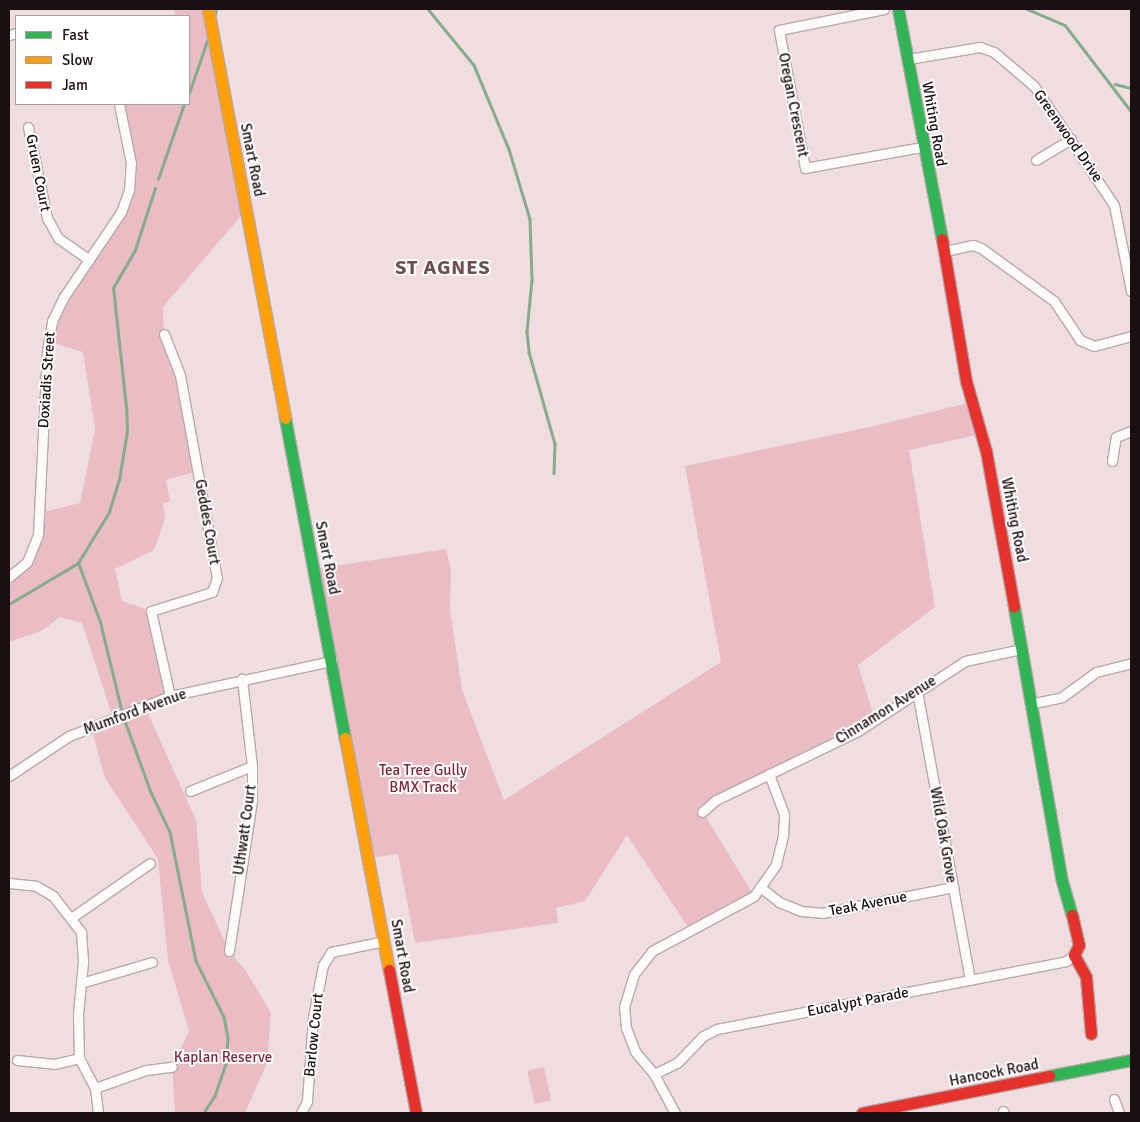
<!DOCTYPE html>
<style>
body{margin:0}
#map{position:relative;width:1140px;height:1122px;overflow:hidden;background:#f0dddf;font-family:Signika,sans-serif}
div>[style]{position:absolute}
.green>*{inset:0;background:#eabdc4;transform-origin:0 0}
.stream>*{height:2.5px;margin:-1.25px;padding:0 1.25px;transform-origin:1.25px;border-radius:1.25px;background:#87ab8d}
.roads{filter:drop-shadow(1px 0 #b7a9aa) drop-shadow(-1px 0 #b7a9aa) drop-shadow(0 1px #b7a9aa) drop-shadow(0 -1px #b7a9aa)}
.street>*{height:9px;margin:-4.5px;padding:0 4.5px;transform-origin:4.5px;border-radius:4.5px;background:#fdfafa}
.fast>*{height:11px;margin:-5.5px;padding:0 5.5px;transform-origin:5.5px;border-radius:5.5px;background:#30b455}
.slow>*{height:11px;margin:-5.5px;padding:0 5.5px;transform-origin:5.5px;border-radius:5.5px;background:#ff9f0a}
.jam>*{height:11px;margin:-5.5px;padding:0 5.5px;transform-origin:5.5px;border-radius:5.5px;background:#e5322d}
span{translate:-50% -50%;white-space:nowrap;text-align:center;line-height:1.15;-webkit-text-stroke:4px #fff;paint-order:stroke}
.street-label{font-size:15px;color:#1b1011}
.park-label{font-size:15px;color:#7f273d}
.district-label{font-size:20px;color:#6c4f53;font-weight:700;letter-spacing:1px}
.frame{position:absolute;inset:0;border:10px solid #1b1011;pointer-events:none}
.legend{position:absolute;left:15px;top:15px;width:175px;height:90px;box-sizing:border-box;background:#fff;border:1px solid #a49fa0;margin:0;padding:6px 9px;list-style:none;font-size:15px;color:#1b1011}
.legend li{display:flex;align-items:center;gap:10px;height:25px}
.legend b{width:25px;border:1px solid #a49fa0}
</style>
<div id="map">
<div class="green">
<i style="clip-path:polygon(174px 9px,208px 9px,246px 210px,163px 307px,164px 334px,180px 375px,198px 471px,166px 480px,170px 502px,163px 503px,165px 519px,154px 550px,115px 569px,122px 601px,151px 611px,170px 696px,145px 707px,196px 820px,202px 892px,229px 951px,246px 971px,271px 1013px,267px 1063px,245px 1113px,175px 1113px,172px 1067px,189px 1031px,168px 960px,158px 859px,105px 778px,91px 727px,113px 718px,82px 623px,60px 617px,41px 631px,9px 642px,9px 576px,32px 553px,39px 513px,80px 503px,95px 429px,83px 352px,47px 341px,53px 317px,121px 212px,131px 175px,119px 104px,189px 104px,189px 16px,175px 16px)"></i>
<i style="clip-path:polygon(972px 402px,981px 434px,909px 450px,935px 607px,858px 665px,875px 720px,703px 812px,754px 896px,690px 930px,627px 835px,585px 901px,556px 908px,558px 923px,415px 943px,398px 854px,369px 858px,314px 569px,446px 549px,451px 569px,450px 609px,462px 690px,504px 800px,721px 662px,685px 466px,874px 426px)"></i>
<i style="left:544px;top:1067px;width:34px;height:17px;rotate:78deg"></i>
</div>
<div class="stream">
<i style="left:428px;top:9px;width:72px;rotate:50.6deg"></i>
<i style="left:474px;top:65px;width:91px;rotate:67.4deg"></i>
<i style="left:509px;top:149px;width:73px;rotate:73.3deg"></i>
<i style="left:530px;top:219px;width:61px;rotate:88.1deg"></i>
<i style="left:532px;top:280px;width:52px;rotate:95.5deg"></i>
<i style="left:527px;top:332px;width:20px;rotate:84deg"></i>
<i style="left:529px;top:352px;width:96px;rotate:74.2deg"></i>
<i style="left:555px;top:444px;width:29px;rotate:92deg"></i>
<i style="left:1027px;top:9px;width:41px;rotate:22.8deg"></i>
<i style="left:1065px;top:25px;width:108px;rotate:52.5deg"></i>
<i style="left:215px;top:15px;width:6px;rotate:-81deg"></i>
<i style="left:1115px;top:84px;width:16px;rotate:14deg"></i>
<i style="left:189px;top:93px;width:58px;rotate:-70.9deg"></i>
<i style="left:158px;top:179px;width:79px;rotate:-70.9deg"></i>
<i style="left:9px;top:604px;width:80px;rotate:-30.7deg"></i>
<i style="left:121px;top:709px;width:89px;rotate:-103.6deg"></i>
<i style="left:100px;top:622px;width:63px;rotate:-110.4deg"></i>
<i style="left:78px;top:563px;width:60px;rotate:-58.7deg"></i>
<i style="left:109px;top:512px;width:34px;rotate:-73deg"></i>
<i style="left:119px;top:480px;width:50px;rotate:-80.7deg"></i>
<i style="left:127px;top:431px;width:24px;rotate:-92deg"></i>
<i style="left:126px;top:407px;width:120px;rotate:-96.2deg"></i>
<i style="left:113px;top:288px;width:44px;rotate:-59.9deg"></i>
<i style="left:135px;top:250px;width:65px;rotate:-72.1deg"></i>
<i style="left:125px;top:721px;width:76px;rotate:69.9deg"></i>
<i style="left:151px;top:792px;width:44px;rotate:64.6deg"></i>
<i style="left:170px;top:832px;width:132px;rotate:78.6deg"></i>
<i style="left:196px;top:961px;width:63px;rotate:63.4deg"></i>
<i style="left:224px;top:1017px;width:21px;rotate:79deg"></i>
<i style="left:228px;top:1038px;width:26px;rotate:94deg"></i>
<i style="left:226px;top:1064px;width:34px;rotate:109deg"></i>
<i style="left:215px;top:1096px;width:20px;rotate:123deg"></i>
</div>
<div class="roads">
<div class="street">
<i style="left:884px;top:9px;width:107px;rotate:168.7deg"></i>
<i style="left:779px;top:30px;width:140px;rotate:79.3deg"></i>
<i style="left:805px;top:168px;width:119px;rotate:-10.2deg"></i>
<i style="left:9px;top:35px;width:7px;rotate:-16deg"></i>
<i style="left:908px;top:59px;width:73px;rotate:-9.5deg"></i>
<i style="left:980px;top:47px;width:15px;rotate:20deg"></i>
<i style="left:994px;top:52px;width:52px;rotate:40.4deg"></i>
<i style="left:1034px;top:86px;width:143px;rotate:56.1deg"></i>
<i style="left:1114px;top:205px;width:88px;rotate:78.8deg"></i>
<i style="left:28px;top:127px;width:93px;rotate:78.2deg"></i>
<i style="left:47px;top:218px;width:23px;rotate:61deg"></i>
<i style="left:58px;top:238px;width:38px;rotate:35deg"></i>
<i style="left:1036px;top:160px;width:41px;rotate:-31deg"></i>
<i style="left:945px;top:251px;width:29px;rotate:-12deg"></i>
<i style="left:973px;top:245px;width:9px;rotate:21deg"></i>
<i style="left:981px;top:248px;width:90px;rotate:36deg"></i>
<i style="left:1054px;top:301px;width:47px;rotate:56.3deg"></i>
<i style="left:1080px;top:340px;width:15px;rotate:23deg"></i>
<i style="left:1094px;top:346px;width:38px;rotate:-15deg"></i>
<i style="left:164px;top:334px;width:44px;rotate:68.7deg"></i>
<i style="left:180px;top:375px;width:206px;rotate:79.7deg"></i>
<i style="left:217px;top:578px;width:15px;rotate:110deg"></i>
<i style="left:212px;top:592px;width:64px;rotate:162.7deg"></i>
<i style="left:151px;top:611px;width:87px;rotate:77.4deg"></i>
<i style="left:1112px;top:461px;width:24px;rotate:-81deg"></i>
<i style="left:1116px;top:437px;width:16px;rotate:-22deg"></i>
<i style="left:9px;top:577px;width:23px;rotate:-40deg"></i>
<i style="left:27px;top:562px;width:29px;rotate:-68deg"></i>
<i style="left:38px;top:535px;width:185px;rotate:-87.2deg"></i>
<i style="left:47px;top:350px;width:29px;rotate:-80deg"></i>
<i style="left:52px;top:321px;width:25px;rotate:-64deg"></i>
<i style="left:63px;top:298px;width:104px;rotate:-56deg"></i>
<i style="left:121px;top:212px;width:23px;rotate:-70deg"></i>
<i style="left:129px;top:190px;width:27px;rotate:-86deg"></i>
<i style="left:131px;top:163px;width:60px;rotate:-101.5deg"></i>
<i style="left:917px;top:691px;width:293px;rotate:79.6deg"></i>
<i style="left:1030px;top:704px;width:33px;rotate:-12deg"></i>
<i style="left:1062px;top:697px;width:42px;rotate:-36.3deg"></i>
<i style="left:1096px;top:672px;width:36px;rotate:-14deg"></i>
<i style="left:9px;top:776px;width:72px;rotate:-33.7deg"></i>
<i style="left:69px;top:736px;width:109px;rotate:-21.6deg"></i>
<i style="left:170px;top:696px;width:166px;rotate:-12.2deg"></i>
<i style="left:190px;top:791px;width:67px;rotate:-22deg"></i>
<i style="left:702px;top:812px;width:18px;rotate:-41deg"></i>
<i style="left:716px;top:800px;width:158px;rotate:-25.9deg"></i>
<i style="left:858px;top:731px;width:128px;rotate:-33.2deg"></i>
<i style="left:965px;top:661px;width:57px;rotate:-12.1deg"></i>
<i style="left:9px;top:883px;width:27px;rotate:6deg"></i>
<i style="left:36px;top:886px;width:20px;rotate:30deg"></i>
<i style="left:53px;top:896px;width:46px;rotate:52.1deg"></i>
<i style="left:81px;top:932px;width:30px;rotate:86deg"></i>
<i style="left:83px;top:962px;width:52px;rotate:95.5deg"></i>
<i style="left:78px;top:1014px;width:44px;rotate:88.7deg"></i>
<i style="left:79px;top:1058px;width:34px;rotate:62deg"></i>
<i style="left:95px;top:1088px;width:25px;rotate:83deg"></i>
<i style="left:760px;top:887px;width:24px;rotate:38deg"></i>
<i style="left:779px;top:902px;width:24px;rotate:22deg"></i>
<i style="left:801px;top:911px;width:21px;rotate:5deg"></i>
<i style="left:822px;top:913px;width:134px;rotate:-11.2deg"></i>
<i style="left:71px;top:918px;width:96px;rotate:-34.8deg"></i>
<i style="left:229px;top:951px;width:153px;rotate:-81.3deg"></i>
<i style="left:252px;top:800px;width:34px;rotate:-90deg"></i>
<i style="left:252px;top:766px;width:88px;rotate:-96.6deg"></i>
<i style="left:81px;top:983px;width:74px;rotate:-16.5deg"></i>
<i style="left:17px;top:1060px;width:37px;rotate:6deg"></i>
<i style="left:54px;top:1064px;width:26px;rotate:-13deg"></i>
<i style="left:654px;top:1074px;width:25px;rotate:-26deg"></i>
<i style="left:677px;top:1063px;width:37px;rotate:-46deg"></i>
<i style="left:703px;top:1036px;width:16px;rotate:-27deg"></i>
<i style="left:717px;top:1029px;width:356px;rotate:-11deg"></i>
<i style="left:1066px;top:961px;width:10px;rotate:-37deg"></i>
<i style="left:95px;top:1088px;width:54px;rotate:-19.4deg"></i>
<i style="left:146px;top:1070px;width:26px;rotate:-7deg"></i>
<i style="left:1114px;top:1099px;width:15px;rotate:70deg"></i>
<i style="left:1003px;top:1111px;width:2px;rotate:63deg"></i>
<i style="left:301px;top:1113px;width:13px;rotate:-63deg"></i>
<i style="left:307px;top:1101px;width:84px;rotate:-85.9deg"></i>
<i style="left:313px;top:1017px;width:53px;rotate:-79.1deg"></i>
<i style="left:323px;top:965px;width:15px;rotate:-58deg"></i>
<i style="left:331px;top:952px;width:54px;rotate:-11.7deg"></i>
<i style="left:675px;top:1113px;width:44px;rotate:-118.3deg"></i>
<i style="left:654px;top:1074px;width:30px;rotate:-130deg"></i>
<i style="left:635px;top:1051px;width:25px;rotate:-111deg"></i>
<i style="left:626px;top:1028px;width:21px;rotate:-95deg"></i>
<i style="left:624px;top:1007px;width:34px;rotate:-73deg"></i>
<i style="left:634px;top:974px;width:29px;rotate:-52deg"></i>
<i style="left:652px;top:951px;width:116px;rotate:-28.3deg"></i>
<i style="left:754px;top:896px;width:39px;rotate:-55deg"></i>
<i style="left:776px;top:864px;width:30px;rotate:-76deg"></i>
<i style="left:783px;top:835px;width:21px;rotate:-87deg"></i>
<i style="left:784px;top:814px;width:43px;rotate:-110.6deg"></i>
</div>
<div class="fast">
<i style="left:898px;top:9px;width:234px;rotate:79.2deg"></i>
<i style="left:285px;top:418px;width:326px;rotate:79.4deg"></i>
<i style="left:1014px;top:607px;width:278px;rotate:80.1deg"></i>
<i style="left:1062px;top:881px;width:35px;rotate:74deg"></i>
<i style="left:1049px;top:1076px;width:84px;rotate:-11deg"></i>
</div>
<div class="slow">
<i style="left:208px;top:9px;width:416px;rotate:79.3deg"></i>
<i style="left:345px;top:738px;width:236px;rotate:79.3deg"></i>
</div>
<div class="jam">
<i style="left:942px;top:239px;width:144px;rotate:80.4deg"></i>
<i style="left:966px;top:381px;width:73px;rotate:74.1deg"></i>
<i style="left:986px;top:451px;width:158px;rotate:79.8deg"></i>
<i style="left:1072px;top:915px;width:31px;rotate:77deg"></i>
<i style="left:1079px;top:945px;width:11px;rotate:117deg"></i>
<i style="left:1074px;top:955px;width:25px;rotate:61deg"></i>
<i style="left:1086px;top:977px;width:57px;rotate:85deg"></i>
<i style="left:389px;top:970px;width:146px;rotate:79.3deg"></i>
<i style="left:862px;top:1113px;width:191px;rotate:-11.2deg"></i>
</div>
</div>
<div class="street-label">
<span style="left:793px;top:105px;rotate:79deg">Oregan Crescent</span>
<span style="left:934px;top:124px;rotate:80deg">Whiting Road</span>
<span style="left:1068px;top:136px;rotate:55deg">Greenwood Drive</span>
<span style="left:252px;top:160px;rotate:79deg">Smart Road</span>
<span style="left:38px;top:173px;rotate:79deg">Gruen Court</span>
<span style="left:47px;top:380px;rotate:-86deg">Doxiadis Street</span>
<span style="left:1014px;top:520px;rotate:79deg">Whiting Road</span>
<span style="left:207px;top:522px;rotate:80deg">Geddes Court</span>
<span style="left:327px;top:558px;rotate:79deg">Smart Road</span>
<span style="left:886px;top:710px;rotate:-32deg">Cinnamon Avenue</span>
<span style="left:135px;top:712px;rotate:-20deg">Mumford Avenue</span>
<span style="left:245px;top:830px;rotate:-82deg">Uthwatt Court</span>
<span style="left:943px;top:835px;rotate:80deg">Wild Oak Grove</span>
<span style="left:868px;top:904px;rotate:-11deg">Teak Avenue</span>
<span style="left:402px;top:956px;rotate:80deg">Smart Road</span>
<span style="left:858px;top:1002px;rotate:-11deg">Eucalypt Parade</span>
<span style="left:314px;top:1035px;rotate:-84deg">Barlow Court</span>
<span style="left:994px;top:1073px;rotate:-11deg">Hancock Road</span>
</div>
<div class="park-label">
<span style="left:423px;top:779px">Tea Tree Gully<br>BMX Track</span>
<span style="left:223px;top:1058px">Kaplan Reserve</span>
</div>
<div class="district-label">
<span style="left:443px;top:267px">ST AGNES</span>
</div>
<div class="frame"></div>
<ul class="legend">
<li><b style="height:6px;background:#30b455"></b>Fast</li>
<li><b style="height:6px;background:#ff9f0a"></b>Slow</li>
<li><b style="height:6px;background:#e5322d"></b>Jam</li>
</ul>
</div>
